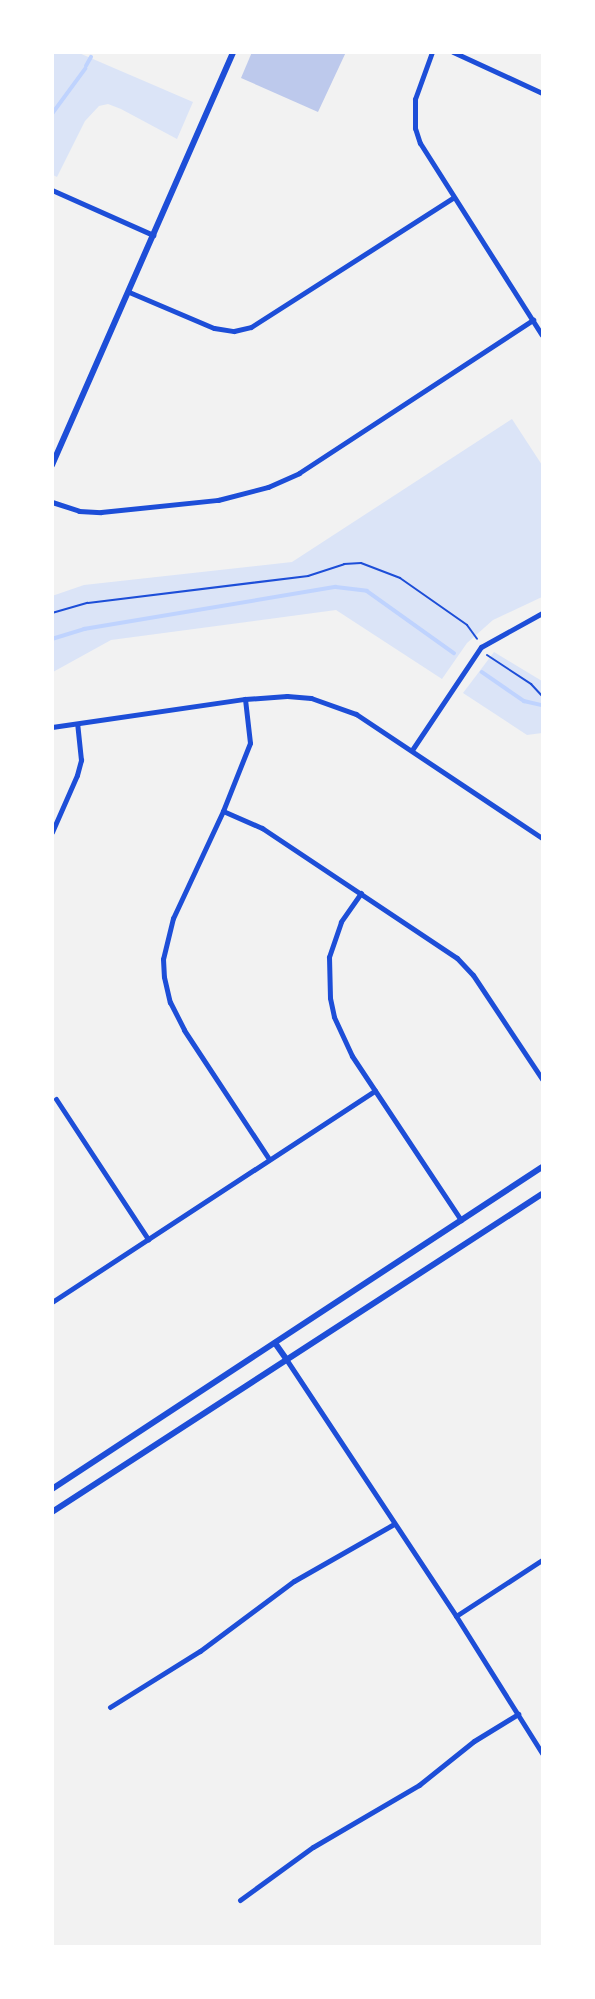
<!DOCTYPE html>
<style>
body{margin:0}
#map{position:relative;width:595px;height:1999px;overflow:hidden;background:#f2f2f2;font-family:"IBM Plex Sans",sans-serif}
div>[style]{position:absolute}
.green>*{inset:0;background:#dbe4f7}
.stream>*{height:3.5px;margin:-1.75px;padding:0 1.75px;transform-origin:1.75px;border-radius:1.75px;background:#bfd3fe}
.building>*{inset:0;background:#bdc9ec}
.path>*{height:2px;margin:-1px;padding:0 1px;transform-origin:1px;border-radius:1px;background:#1d4ed8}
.minor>*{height:5px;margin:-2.5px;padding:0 2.5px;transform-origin:2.5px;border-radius:2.5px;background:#1d4ed8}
.tertiary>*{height:6px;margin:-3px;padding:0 3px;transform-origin:3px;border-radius:3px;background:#1d4ed8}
span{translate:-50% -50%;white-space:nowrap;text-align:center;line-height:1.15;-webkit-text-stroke:5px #fff;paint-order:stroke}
.frame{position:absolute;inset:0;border:54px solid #fff;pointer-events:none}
</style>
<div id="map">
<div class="green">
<i style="clip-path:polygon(53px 52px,79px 53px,193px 102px,177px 139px,121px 109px,108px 104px,99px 106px,85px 121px,57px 177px,53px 175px)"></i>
<i style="clip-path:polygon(512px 419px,542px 465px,542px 597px,493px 620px,467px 643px,442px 679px,336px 610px,111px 640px,53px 672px,52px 596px,84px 585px,292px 562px)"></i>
<i style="clip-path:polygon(494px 652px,542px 681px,542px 733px,527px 735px,463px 693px)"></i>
</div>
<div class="stream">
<i style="left:86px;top:66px;width:10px;rotate:-61deg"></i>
<i style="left:52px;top:114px;width:56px;rotate:-53.7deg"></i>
<i style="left:52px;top:639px;width:34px;rotate:-17deg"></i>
<i style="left:84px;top:629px;width:255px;rotate:-9.5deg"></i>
<i style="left:336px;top:587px;width:31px;rotate:7deg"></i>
<i style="left:367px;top:591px;width:107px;rotate:35.5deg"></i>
<i style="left:482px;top:672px;width:51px;rotate:34.6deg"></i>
<i style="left:524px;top:701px;width:18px;rotate:13deg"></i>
</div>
<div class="building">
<i style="clip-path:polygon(252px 52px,346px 52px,318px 112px,241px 78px)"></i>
</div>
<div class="path">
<i style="left:52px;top:613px;width:37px;rotate:-16deg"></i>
<i style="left:88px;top:603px;width:222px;rotate:-7deg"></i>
<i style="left:308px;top:576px;width:38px;rotate:-18deg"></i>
<i style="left:344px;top:564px;width:17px;rotate:-3deg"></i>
<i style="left:361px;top:563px;width:42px;rotate:21deg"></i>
<i style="left:400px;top:578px;width:82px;rotate:35deg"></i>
<i style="left:467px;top:625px;width:17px;rotate:54deg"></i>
<i style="left:487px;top:655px;width:53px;rotate:33.4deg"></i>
<i style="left:531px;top:684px;width:16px;rotate:47deg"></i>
</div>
<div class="minor">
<i style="left:432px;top:52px;width:50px;rotate:109.9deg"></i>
<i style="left:415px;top:99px;width:29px;rotate:90deg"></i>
<i style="left:415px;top:128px;width:16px;rotate:72deg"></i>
<i style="left:420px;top:143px;width:227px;rotate:57.6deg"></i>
<i style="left:453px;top:52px;width:98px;rotate:24.7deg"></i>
<i style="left:52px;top:190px;width:111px;rotate:24deg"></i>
<i style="left:129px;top:292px;width:92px;rotate:23deg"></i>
<i style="left:214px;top:328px;width:20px;rotate:9deg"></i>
<i style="left:234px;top:331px;width:17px;rotate:-13deg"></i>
<i style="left:251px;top:327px;width:240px;rotate:-32.6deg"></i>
<i style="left:52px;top:502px;width:28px;rotate:18deg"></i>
<i style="left:79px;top:511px;width:22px;rotate:3deg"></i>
<i style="left:101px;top:512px;width:118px;rotate:-5.9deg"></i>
<i style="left:218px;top:500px;width:52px;rotate:-14.6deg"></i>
<i style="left:268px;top:487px;width:34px;rotate:-24deg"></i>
<i style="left:299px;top:473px;width:280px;rotate:-33.2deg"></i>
<i style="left:245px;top:699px;width:44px;rotate:83.5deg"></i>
<i style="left:250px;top:743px;width:73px;rotate:111.7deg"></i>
<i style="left:223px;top:811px;width:118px;rotate:115deg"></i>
<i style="left:173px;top:918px;width:42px;rotate:103.7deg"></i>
<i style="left:163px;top:959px;width:18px;rotate:87deg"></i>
<i style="left:164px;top:977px;width:26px;rotate:77deg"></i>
<i style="left:170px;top:1002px;width:31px;rotate:63deg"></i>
<i style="left:184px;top:1030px;width:154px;rotate:56.6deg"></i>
<i style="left:52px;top:727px;width:195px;rotate:-8.3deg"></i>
<i style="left:245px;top:699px;width:42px;rotate:-4.1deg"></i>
<i style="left:287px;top:696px;width:24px;rotate:5deg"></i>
<i style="left:311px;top:698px;width:48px;rotate:19.6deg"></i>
<i style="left:356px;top:714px;width:224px;rotate:33.7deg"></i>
<i style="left:412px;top:750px;width:124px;rotate:-56.2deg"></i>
<i style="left:481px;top:647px;width:70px;rotate:-29.1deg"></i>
<i style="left:223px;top:811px;width:43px;rotate:23.6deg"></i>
<i style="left:262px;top:828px;width:234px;rotate:33.7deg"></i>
<i style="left:457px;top:958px;width:23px;rotate:47deg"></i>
<i style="left:473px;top:975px;width:125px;rotate:56.4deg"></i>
<i style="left:52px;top:832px;width:62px;rotate:-66.3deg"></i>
<i style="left:77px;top:775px;width:16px;rotate:-75deg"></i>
<i style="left:81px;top:760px;width:36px;rotate:-96deg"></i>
<i style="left:361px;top:893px;width:35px;rotate:125deg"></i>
<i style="left:341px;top:922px;width:37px;rotate:109deg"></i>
<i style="left:329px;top:957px;width:41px;rotate:88.6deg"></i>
<i style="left:330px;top:998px;width:19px;rotate:78deg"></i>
<i style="left:334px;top:1017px;width:43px;rotate:65.2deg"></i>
<i style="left:352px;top:1056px;width:197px;rotate:56.4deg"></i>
<i style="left:56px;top:1099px;width:168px;rotate:56.7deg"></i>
<i style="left:52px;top:1302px;width:386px;rotate:-33.2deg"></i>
<i style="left:286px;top:1359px;width:308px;rotate:56.5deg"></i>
<i style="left:456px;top:1616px;width:162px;rotate:57.9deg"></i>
<i style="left:456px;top:1616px;width:103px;rotate:-33.1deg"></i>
<i style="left:110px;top:1707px;width:106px;rotate:-31.9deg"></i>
<i style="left:200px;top:1651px;width:117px;rotate:-36.7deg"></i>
<i style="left:294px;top:1581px;width:115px;rotate:-29.7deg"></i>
<i style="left:240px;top:1900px;width:90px;rotate:-36deg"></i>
<i style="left:313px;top:1847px;width:123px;rotate:-30.3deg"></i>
<i style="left:419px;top:1785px;width:70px;rotate:-38.7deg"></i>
<i style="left:474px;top:1741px;width:52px;rotate:-31.5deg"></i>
</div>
<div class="tertiary">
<i style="left:52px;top:465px;width:451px;rotate:-66.3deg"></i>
<i style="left:275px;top:1343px;width:19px;rotate:55deg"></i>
<i style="left:52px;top:1489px;width:586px;rotate:-33.31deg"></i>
<i style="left:52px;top:1512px;width:584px;rotate:-32.98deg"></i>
</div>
<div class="frame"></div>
</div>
